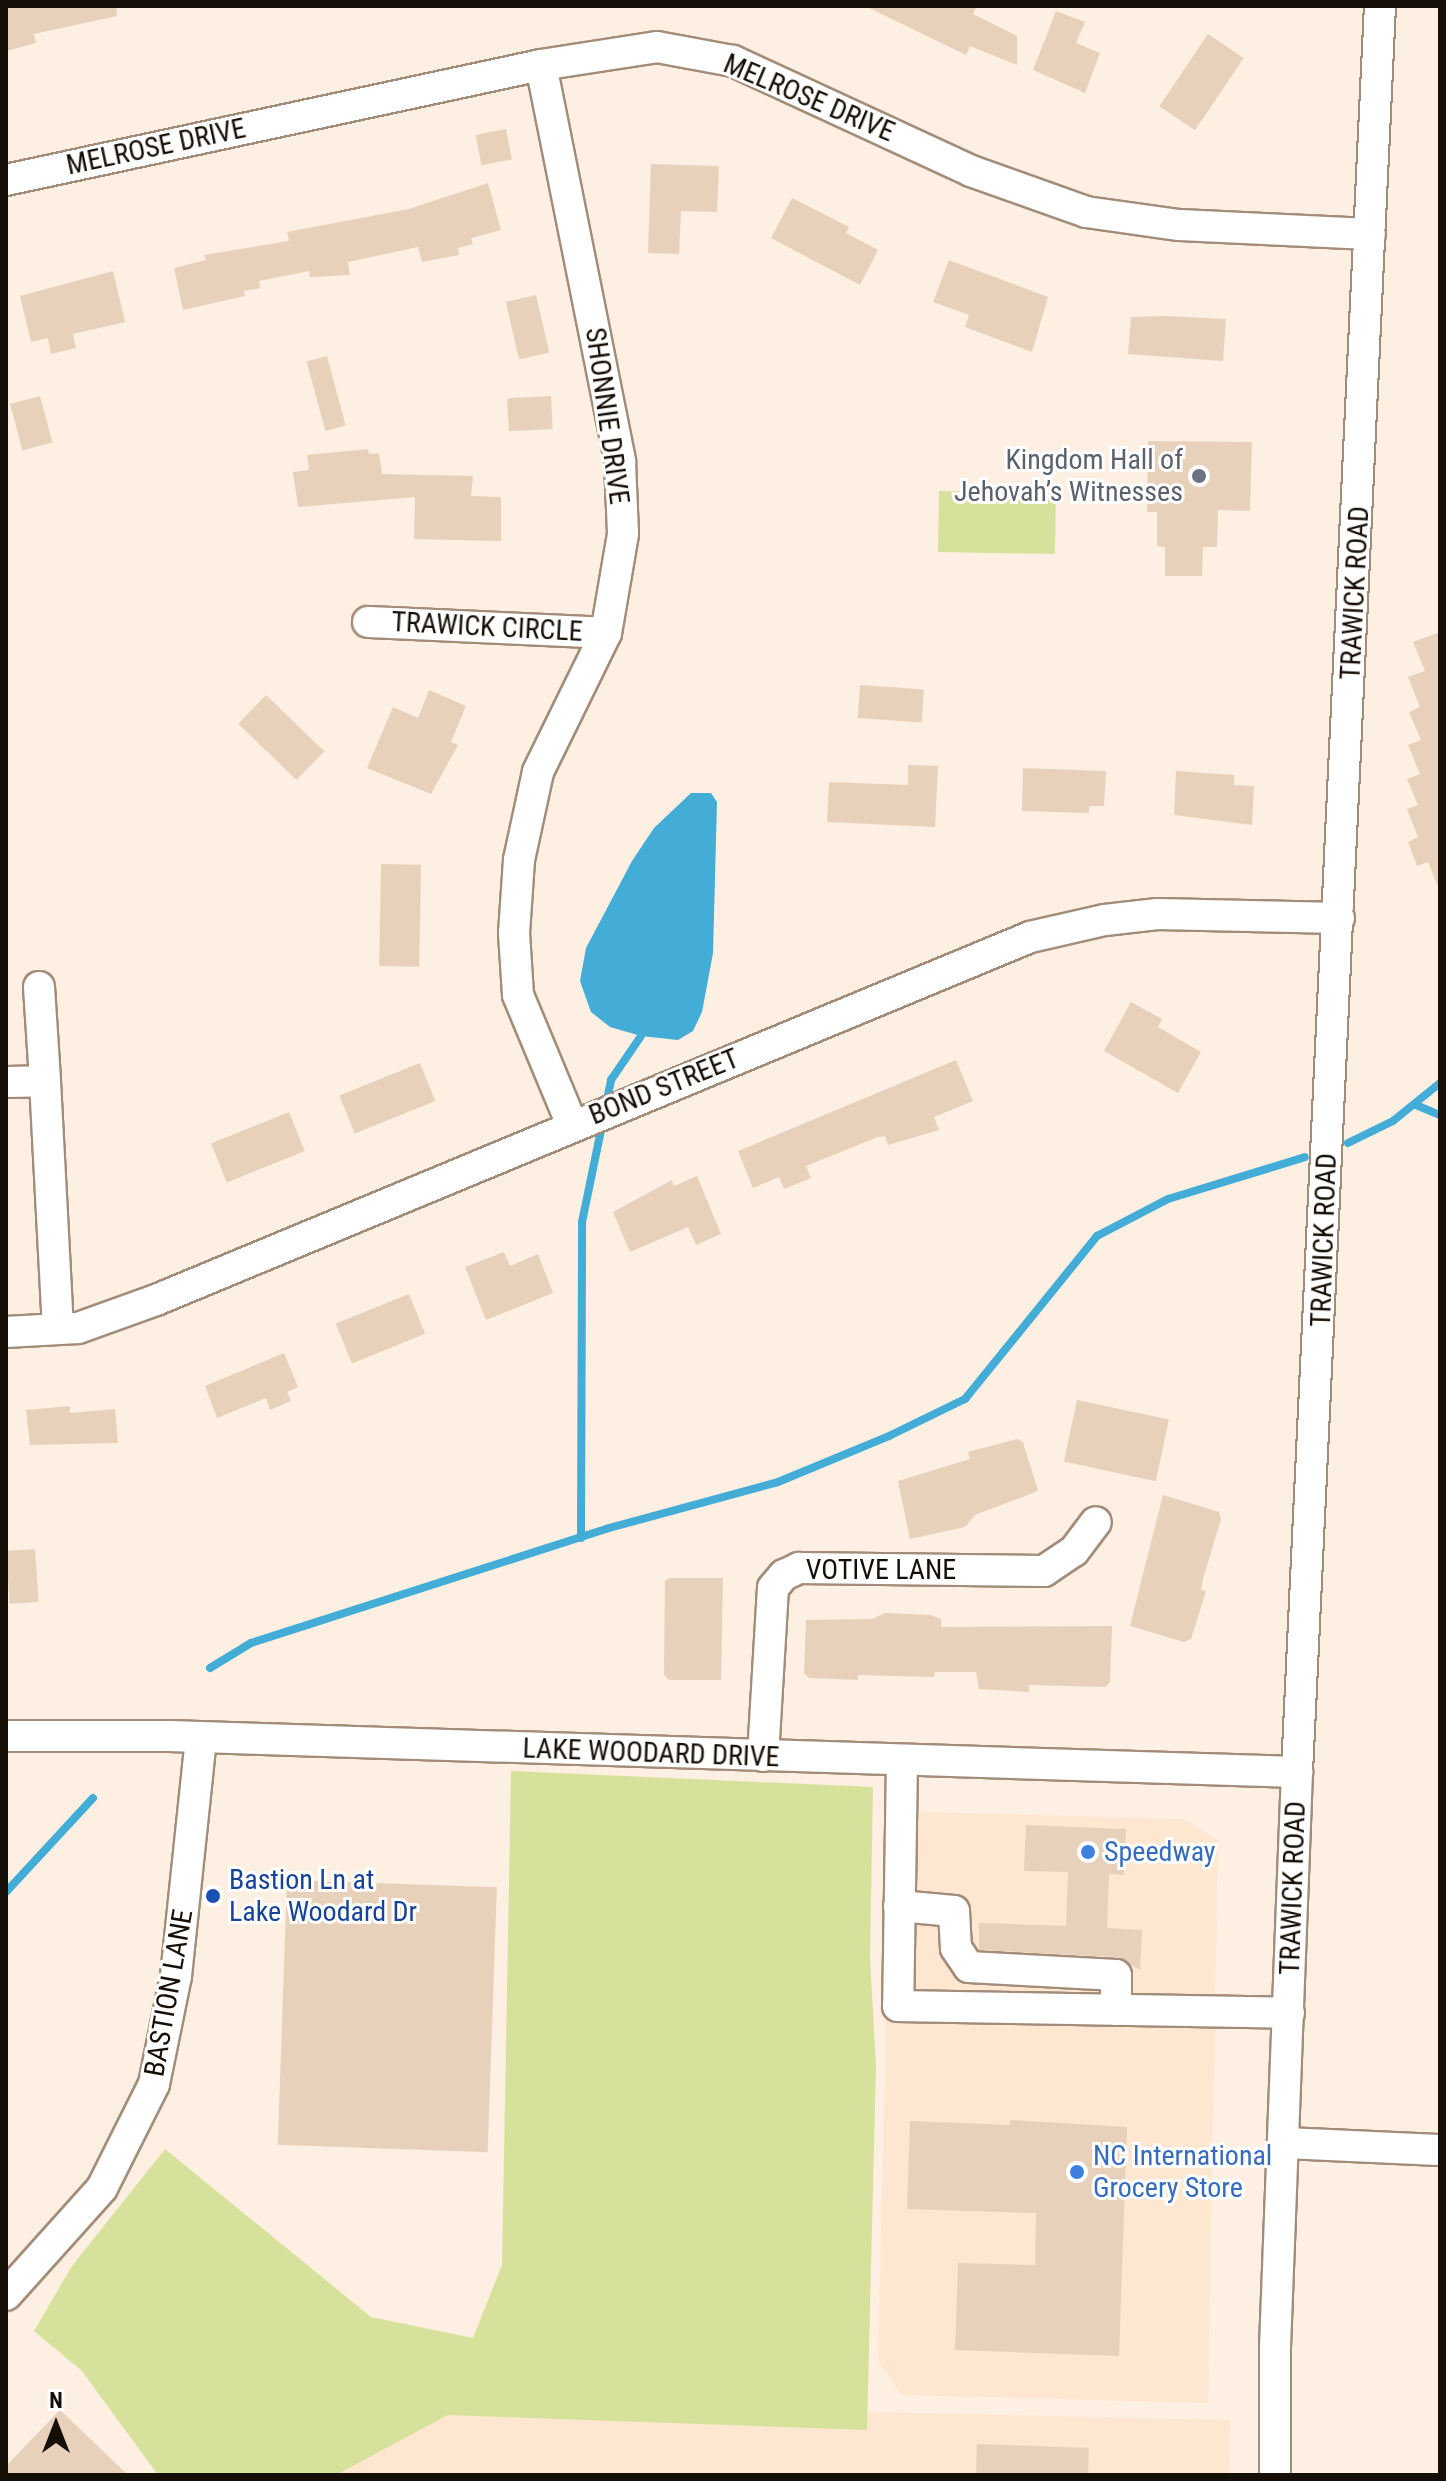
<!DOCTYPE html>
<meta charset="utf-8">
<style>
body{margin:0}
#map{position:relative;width:1446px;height:2481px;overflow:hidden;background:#fdefe2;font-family:"Roboto Condensed",sans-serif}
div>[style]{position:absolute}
.built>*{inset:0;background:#fee7d1}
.green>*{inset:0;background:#d6e29b;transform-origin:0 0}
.water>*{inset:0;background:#43acd7}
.stream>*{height:8px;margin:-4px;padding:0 4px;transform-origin:4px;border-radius:4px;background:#43acd7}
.building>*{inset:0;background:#e7d1bb;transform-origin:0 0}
.roads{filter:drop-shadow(2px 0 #a28d7a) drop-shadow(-2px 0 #a28d7a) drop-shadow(0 2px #a28d7a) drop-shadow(0 -2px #a28d7a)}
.minor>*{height:30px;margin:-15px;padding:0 15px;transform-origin:15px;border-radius:15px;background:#fff}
.dots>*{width:22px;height:22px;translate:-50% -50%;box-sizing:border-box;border:4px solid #fff;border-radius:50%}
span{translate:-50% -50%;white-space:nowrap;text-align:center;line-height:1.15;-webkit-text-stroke:6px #fff;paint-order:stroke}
.street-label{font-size:28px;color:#160f07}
.worship-label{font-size:28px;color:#5b616d}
.right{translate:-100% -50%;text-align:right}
.shop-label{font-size:28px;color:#366cbe}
.left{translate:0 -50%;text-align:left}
.transit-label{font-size:28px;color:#164399}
.frame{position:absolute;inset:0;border:8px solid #160f07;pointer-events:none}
.north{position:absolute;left:16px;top:2385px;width:80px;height:80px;-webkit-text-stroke:6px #fff;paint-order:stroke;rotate:0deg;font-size:22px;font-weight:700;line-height:32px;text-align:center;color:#160f07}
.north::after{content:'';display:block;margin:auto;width:28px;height:36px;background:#160f07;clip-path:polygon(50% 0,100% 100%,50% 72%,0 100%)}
</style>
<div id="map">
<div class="built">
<i style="clip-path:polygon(922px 1812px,1184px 1819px,1218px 1840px,1208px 2403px,902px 2395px,878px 2361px,891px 1825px)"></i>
<i style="clip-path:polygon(408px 2402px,1230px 2420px,1229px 2475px,316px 2475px)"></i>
</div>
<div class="green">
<i style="left:939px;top:491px;width:117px;height:61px;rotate:1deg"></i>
<i style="clip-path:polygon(511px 1771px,873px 1787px,870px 1958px,876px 2066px,867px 2430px,448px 2415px,336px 2475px,158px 2475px,82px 2371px,34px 2331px,72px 2266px,165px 2149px,371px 2317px,473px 2338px,502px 2265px)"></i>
</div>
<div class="water">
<i style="clip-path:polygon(691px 793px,711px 793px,717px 802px,713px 953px,702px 1012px,693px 1031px,678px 1040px,641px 1036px,610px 1027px,591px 1012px,580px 981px,586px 948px,632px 861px,654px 828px)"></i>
</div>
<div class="stream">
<i style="left:606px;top:1104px;width:25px;rotate:-78deg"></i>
<i style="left:611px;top:1080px;width:53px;rotate:-55.7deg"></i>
<i style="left:1416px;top:1105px;width:26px;rotate:23deg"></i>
<i style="left:1348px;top:1143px;width:50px;rotate:-26.1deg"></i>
<i style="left:1393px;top:1121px;width:60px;rotate:-39deg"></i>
<i style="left:581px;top:1538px;width:316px;rotate:-89.8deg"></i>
<i style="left:582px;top:1222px;width:103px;rotate:-78.3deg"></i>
<i style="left:210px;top:1668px;width:48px;rotate:-31.4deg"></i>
<i style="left:251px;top:1643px;width:376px;rotate:-17.8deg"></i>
<i style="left:609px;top:1528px;width:175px;rotate:-15.2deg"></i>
<i style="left:778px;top:1482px;width:120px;rotate:-22.5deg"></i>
<i style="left:889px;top:1436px;width:85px;rotate:-26deg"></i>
<i style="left:965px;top:1399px;width:210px;rotate:-51deg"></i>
<i style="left:1097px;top:1236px;width:80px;rotate:-27.5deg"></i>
<i style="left:1168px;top:1199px;width:143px;rotate:-17deg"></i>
<i style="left:6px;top:1892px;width:128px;rotate:-47.2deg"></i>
</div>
<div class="building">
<i style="clip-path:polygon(6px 6px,116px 6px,117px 16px,34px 34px,36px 43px,6px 51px)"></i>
<i style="clip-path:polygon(865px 6px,977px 6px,973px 14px,1017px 36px,1017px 65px,970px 46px,966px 55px)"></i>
<i style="clip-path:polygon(1056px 11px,1085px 22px,1076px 43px,1100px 53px,1085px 93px,1033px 70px)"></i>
<i style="left:1208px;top:34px;width:43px;height:87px;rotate:34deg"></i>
<i style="left:506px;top:129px;width:31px;height:31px;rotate:79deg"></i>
<i style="clip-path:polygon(651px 164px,719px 166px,717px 212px,681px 211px,679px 254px,648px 253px)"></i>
<i style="clip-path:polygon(488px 183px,501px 230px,471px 238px,473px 244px,458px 248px,459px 255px,422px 262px,418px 247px,348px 262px,350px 275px,310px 277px,309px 271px,259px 281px,260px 288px,244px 291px,245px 296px,183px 310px,174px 268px,206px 260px,204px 255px,289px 241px,287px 232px,409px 209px)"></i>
<i style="clip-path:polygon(792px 198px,849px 227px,846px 233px,878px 250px,860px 285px,771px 238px)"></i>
<i style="clip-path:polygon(949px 260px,1048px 297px,1032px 352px,965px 327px,969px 315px,933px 302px)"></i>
<i style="clip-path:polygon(113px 271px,125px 322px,73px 334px,76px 348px,51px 354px,48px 338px,31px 342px,20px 296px)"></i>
<i style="left:536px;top:295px;width:59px;height:31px;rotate:77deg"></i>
<i style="clip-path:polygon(1167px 316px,1226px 319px,1223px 361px,1128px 354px,1131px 317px)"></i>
<i style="left:327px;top:356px;width:72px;height:21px;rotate:75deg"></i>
<i style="left:40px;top:396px;width:48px;height:31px;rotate:75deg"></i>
<i style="left:551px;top:396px;width:33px;height:44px;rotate:87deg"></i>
<i style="clip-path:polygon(1148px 441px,1252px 442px,1250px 511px,1218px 510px,1217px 547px,1203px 547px,1202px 576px,1165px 576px,1165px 547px,1157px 546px,1157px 512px,1147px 512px)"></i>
<i style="clip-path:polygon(368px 449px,369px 454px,379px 453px,382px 474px,473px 476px,471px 496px,501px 497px,501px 541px,414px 539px,415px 497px,298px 507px,293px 472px,309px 470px,307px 455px)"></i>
<i style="clip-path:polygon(1440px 632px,1440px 889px,1439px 889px,1428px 862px,1417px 866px,1408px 842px,1418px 837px,1407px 809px,1418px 805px,1407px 779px,1420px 774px,1408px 745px,1421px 740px,1409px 712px,1420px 707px,1408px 677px,1425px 671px,1413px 642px)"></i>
<i style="left:860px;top:685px;width:64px;height:33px;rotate:4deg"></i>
<i style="clip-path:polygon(429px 690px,466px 706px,451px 742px,458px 745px,431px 794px,367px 768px,393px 707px,418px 718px)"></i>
<i style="left:266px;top:695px;width:81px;height:40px;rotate:44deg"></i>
<i style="clip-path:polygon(908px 765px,938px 766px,935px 827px,827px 822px,829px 782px,908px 785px)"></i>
<i style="clip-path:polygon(1023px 768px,1106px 771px,1104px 806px,1089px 806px,1089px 813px,1022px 811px)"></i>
<i style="clip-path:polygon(1176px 771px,1234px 775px,1234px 785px,1254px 786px,1252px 825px,1174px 815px)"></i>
<i style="left:381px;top:864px;width:40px;height:102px;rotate:1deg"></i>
<i style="clip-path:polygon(1131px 1002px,1162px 1019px,1158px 1027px,1201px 1052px,1178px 1093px,1104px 1051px)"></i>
<i style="clip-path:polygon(956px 1060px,973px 1101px,934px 1117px,939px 1130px,888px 1145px,885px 1136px,878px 1137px,806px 1166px,811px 1178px,784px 1189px,779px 1177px,753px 1188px,738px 1151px)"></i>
<i style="left:420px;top:1063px;width:41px;height:87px;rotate:68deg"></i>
<i style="left:289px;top:1112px;width:42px;height:84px;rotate:68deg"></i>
<i style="clip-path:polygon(697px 1176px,721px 1234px,696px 1245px,688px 1227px,630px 1252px,613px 1212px,672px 1180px,674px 1186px)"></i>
<i style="clip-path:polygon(504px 1252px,510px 1266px,538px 1254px,553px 1293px,486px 1320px,465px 1267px)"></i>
<i style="left:409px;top:1294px;width:43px;height:79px;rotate:68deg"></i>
<i style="clip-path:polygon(284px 1353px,298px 1387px,287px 1392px,291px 1401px,270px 1410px,266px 1398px,217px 1418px,205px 1386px)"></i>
<i style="left:1077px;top:1400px;width:94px;height:63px;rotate:12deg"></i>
<i style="clip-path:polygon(70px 1406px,70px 1413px,115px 1409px,118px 1443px,30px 1445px,26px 1410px)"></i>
<i style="clip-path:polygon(1017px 1439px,1023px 1442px,1038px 1491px,975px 1515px,965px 1527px,910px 1539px,898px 1481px,970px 1459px,968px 1452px)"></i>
<i style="clip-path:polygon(1163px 1495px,1219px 1512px,1221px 1519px,1203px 1579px,1201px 1590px,1206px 1591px,1191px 1639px,1184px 1642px,1130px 1626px)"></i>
<i style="left:35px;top:1549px;width:53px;height:29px;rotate:86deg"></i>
<i style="clip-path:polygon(670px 1578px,723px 1578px,721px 1680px,669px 1680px,664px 1675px,665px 1581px)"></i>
<i style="clip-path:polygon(885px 1613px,931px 1615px,941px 1619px,941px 1627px,1112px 1626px,1110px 1682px,1105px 1687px,1029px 1685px,1029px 1692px,979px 1689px,976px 1672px,935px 1672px,934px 1677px,858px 1675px,858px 1680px,809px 1678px,804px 1673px,806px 1620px,872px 1619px)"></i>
<i style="clip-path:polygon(1026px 1825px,1126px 1829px,1124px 1875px,1109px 1874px,1107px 1928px,1142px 1930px,1140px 1970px,1117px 1957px,979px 1950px,979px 1923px,1066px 1926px,1068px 1872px,1024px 1871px)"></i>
<i style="left:287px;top:1880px;width:210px;height:265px;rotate:2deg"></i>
<i style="clip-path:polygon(1010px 2120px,1127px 2127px,1119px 2356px,955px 2350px,958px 2263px,1035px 2265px,1036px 2213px,907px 2209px,910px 2121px,1010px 2125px)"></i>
<i style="clip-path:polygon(60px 2410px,128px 2475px,6px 2475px,6px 2466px)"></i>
<i style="left:977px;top:2444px;width:112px;height:31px;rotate:2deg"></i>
</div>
<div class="roads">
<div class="minor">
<i style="left:541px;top:65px;width:405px;rotate:78.7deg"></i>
<i style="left:620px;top:462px;width:72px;rotate:87.6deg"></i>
<i style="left:623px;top:534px;width:100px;rotate:99.7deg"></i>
<i style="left:606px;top:633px;width:155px;rotate:116.1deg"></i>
<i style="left:538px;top:772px;width:90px;rotate:102.2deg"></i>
<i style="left:519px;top:860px;width:73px;rotate:93.9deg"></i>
<i style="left:514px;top:933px;width:62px;rotate:86.3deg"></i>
<i style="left:518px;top:995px;width:141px;rotate:67.4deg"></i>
<i style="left:6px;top:180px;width:547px;rotate:-12.13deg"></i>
<i style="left:541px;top:65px;width:117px;rotate:-8.8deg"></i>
<i style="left:657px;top:47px;width:77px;rotate:10.4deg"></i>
<i style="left:733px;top:61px;width:262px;rotate:24.8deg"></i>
<i style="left:971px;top:171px;width:122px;rotate:19.6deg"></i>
<i style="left:1086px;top:212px;width:94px;rotate:8deg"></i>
<i style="left:1179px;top:225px;width:191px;rotate:2.7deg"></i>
<i style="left:368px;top:622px;width:238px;rotate:2.6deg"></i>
<i style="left:39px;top:987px;width:94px;rotate:86.3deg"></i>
<i style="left:6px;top:1082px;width:39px;rotate:-1deg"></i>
<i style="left:45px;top:1081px;width:248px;rotate:87deg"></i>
<i style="left:6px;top:1332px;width:72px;rotate:-3.2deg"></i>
<i style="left:78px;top:1328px;width:83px;rotate:-19.7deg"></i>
<i style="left:156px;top:1300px;width:946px;rotate:-22.55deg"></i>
<i style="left:1030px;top:937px;width:77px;rotate:-12.8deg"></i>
<i style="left:1105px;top:920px;width:53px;rotate:-6.5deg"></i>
<i style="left:1158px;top:914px;width:181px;rotate:1.3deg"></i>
<i style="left:6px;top:1736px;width:163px"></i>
<i style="left:169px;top:1736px;width:1129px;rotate:1.83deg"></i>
<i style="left:763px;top:1756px;width:168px;rotate:-86.6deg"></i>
<i style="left:773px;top:1588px;width:17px;rotate:-50deg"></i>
<i style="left:784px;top:1575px;width:17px;rotate:-25deg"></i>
<i style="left:799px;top:1568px;width:245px;rotate:0.7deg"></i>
<i style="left:1044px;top:1571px;width:36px;rotate:-34deg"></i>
<i style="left:1074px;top:1551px;width:36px;rotate:-53deg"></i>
<i style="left:902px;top:1761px;width:245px;rotate:90.9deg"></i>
<i style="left:898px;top:2006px;width:391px;rotate:1deg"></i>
<i style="left:899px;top:1906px;width:55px;rotate:5.2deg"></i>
<i style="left:954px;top:1911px;width:37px;rotate:87deg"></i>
<i style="left:956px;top:1948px;width:23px;rotate:56deg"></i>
<i style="left:969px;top:1967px;width:147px;rotate:3.1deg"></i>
<i style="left:1116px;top:1975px;width:35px;rotate:90deg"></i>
<i style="left:1284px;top:2143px;width:156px;rotate:2.6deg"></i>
<i style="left:6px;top:2295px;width:144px;rotate:-48.1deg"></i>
<i style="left:102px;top:2188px;width:116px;rotate:-63.4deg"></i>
<i style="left:154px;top:2084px;width:110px;rotate:-78.5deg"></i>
<i style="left:176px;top:1976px;width:238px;rotate:-84deg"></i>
<i style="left:1275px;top:2475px;width:128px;rotate:-90deg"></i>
<i style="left:1275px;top:2347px;width:575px;rotate:-87.81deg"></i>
<i style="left:1297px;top:1772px;width:1768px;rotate:-87.31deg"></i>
</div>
</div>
<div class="dots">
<i style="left:1199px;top:476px;background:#6b7280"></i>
<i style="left:1088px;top:1852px;background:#3f7fe0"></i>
<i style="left:213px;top:1896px;background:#1a4fb4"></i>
<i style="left:1077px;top:2172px;background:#3f7fe0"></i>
</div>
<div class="street-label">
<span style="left:809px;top:98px;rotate:23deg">MELROSE DRIVE</span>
<span style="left:156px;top:147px;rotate:-12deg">MELROSE DRIVE</span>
<span style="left:607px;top:416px;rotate:82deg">SHONNIE DRIVE</span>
<span style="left:1355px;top:593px;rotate:-87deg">TRAWICK ROAD</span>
<span style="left:487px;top:627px;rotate:3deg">TRAWICK CIRCLE</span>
<span style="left:664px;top:1087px;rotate:-22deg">BOND STREET</span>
<span style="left:1324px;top:1240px;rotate:-88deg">TRAWICK ROAD</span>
<span style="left:881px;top:1570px">VOTIVE LANE</span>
<span style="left:651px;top:1753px;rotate:2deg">LAKE WOODARD DRIVE</span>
<span style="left:1293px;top:1888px;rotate:-88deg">TRAWICK ROAD</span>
<span style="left:169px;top:1993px;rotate:-80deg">BASTION LANE</span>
</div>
<div class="worship-label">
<span class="right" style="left:1183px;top:476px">Kingdom Hall of<br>Jehovah’s Witnesses</span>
</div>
<div class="shop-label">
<span class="left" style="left:1104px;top:1852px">Speedway</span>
<span class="left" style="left:1093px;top:2172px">NC International<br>Grocery Store</span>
</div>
<div class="transit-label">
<span class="left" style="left:229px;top:1896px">Bastion Ln at<br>Lake Woodard Dr</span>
</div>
<div class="frame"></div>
<div class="north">N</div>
</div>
